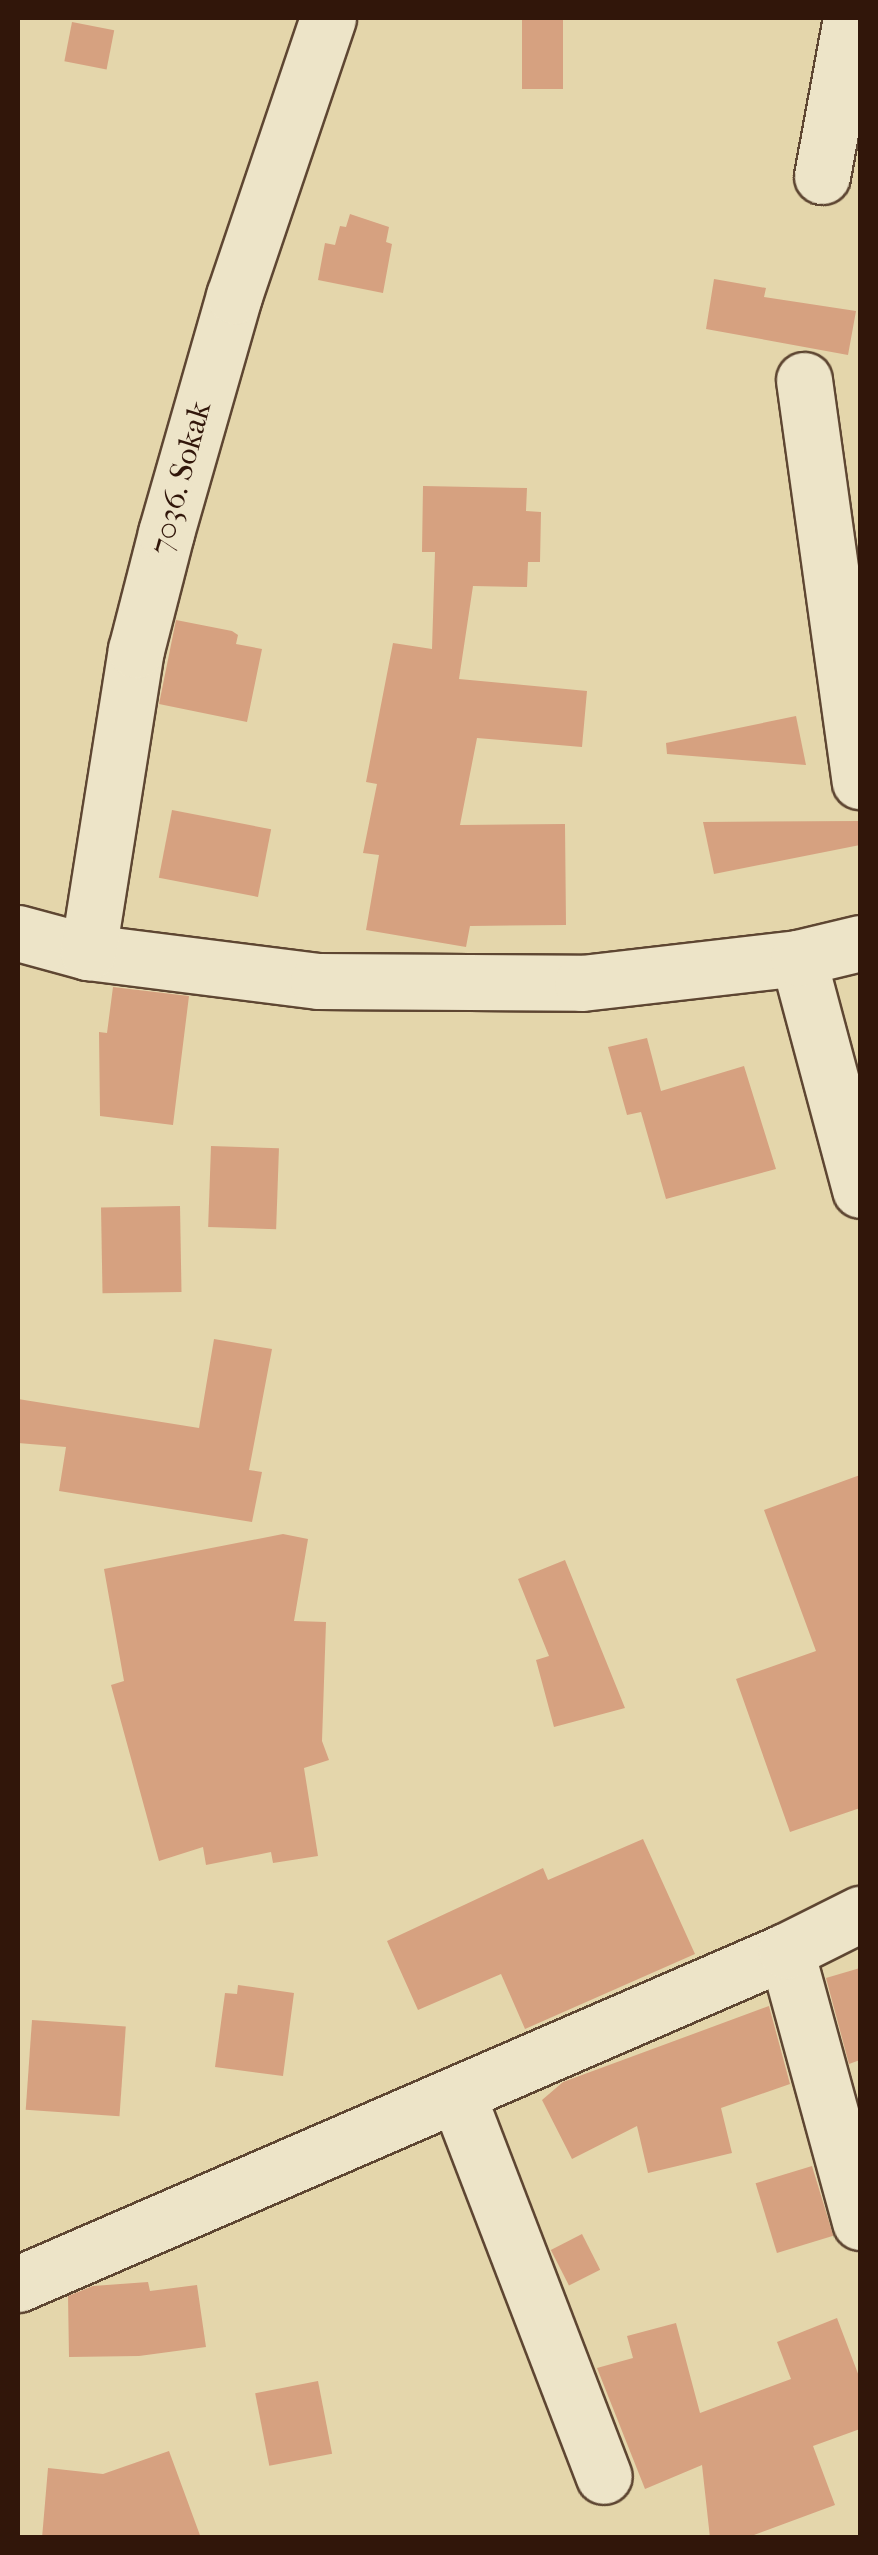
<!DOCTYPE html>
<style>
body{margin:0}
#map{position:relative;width:878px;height:2555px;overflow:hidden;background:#e4d6ab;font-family:"IM FELL French Canon",serif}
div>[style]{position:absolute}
.building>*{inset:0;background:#d6a180;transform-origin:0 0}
.roads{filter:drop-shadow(2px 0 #5e4632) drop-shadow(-2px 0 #5e4632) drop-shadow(0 2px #5e4632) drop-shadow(0 -2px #5e4632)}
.street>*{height:55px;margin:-27.5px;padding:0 27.5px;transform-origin:27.5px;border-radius:27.5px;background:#ede4c8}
.secondary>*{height:55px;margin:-27.5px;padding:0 27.5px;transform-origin:27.5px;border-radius:27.5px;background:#ede4c8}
span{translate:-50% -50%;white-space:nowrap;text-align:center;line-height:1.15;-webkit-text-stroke:8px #ede4c8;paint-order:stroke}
.street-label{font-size:32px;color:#31160a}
.frame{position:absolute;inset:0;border:20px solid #31160a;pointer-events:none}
</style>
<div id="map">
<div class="building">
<i style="left:522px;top:18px;width:41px;height:71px"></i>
<i style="left:72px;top:22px;width:43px;height:40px;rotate:11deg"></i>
<i style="clip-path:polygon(350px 214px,389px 227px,386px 242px,392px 244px,383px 293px,318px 280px,325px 243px,335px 245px,340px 226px,346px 227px)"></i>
<i style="clip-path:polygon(714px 279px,766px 288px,764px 297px,856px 311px,848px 355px,706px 329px)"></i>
<i style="clip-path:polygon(423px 486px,527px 488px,526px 511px,541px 512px,540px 562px,528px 562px,527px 587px,473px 586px,459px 679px,587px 691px,582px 747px,477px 738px,460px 825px,565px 824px,566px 925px,470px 926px,466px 947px,366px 930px,379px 855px,363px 853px,377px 784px,366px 782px,393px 643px,432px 649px,435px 552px,422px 552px)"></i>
<i style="clip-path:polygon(176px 620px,232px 631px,238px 635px,236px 644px,262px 649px,247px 722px,159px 704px)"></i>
<i style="clip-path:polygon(796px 716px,806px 765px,667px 754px,666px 743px)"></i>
<i style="left:172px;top:810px;width:101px;height:69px;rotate:11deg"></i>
<i style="clip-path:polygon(860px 821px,860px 845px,714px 874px,703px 822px)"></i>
<i style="clip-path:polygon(113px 987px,189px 996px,173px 1125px,100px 1116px,99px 1032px,107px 1033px)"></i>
<i style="clip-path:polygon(647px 1038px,661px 1091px,744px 1066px,776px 1169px,666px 1199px,641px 1112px,627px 1115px,608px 1047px)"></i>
<i style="left:211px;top:1146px;width:68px;height:81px;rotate:2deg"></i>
<i style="left:180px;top:1206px;width:86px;height:79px;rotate:89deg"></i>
<i style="clip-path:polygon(214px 1339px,272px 1349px,249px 1470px,262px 1472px,252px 1522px,59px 1491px,66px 1447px,18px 1443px,18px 1399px,199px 1428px)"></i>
<i style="clip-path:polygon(860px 1475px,860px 1808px,790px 1832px,736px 1679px,816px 1651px,764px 1510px)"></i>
<i style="clip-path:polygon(283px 1534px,308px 1539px,294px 1621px,326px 1622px,322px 1741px,329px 1760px,304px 1768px,318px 1856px,273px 1863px,271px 1852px,206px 1865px,203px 1847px,159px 1861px,111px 1685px,124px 1681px,104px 1569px)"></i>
<i style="clip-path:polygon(565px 1560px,625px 1708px,554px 1727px,536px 1660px,549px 1656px,518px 1579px)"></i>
<i style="clip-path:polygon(643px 1839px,695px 1954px,525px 2029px,501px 1974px,418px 2010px,387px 1941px,543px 1868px,548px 1880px)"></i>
<i style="clip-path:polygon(860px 1968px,860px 2060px,849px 2064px,826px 1978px)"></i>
<i style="clip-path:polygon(238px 1985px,294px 1993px,283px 2076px,215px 2067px,225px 1993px,237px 1994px)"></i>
<i style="clip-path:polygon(769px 2006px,790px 2084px,721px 2108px,732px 2153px,648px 2173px,637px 2126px,572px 2159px,542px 2100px,563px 2082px)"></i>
<i style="left:32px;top:2020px;width:94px;height:90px;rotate:4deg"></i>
<i style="left:812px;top:2166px;width:73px;height:59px;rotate:73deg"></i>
<i style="left:582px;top:2234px;width:40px;height:35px;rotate:63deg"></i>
<i style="clip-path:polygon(148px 2282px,150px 2291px,197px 2285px,206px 2347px,139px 2356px,69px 2357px,68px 2296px,93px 2286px)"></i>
<i style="clip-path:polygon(837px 2318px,860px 2379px,860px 2429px,813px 2446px,835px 2505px,746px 2538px,710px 2538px,702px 2465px,645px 2489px,597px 2368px,633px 2358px,627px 2336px,676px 2323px,700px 2413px,791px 2379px,777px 2342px)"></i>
<i style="left:318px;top:2381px;width:74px;height:64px;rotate:79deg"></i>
<i style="clip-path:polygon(169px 2451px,201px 2538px,42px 2538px,48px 2468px,103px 2474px)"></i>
</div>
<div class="roads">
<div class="street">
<i style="left:822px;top:176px;width:161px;rotate:-79.6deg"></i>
<i style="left:804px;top:380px;width:405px;rotate:82.1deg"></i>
<i style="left:798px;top:958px;width:240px;rotate:75deg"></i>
<i style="left:786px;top:1951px;width:281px;rotate:74.7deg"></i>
<i style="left:457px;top:2094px;width:409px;rotate:69deg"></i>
</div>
<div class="secondary">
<i style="left:18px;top:933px;width:73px;rotate:15.2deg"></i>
<i style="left:88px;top:952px;width:232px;rotate:7.2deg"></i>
<i style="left:318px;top:981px;width:264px;rotate:0.4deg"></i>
<i style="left:582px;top:983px;width:217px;rotate:-6.6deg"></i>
<i style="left:798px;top:958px;width:64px;rotate:-13.6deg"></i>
<i style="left:88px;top:952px;width:306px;rotate:-81deg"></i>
<i style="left:136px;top:650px;width:121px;rotate:-75.6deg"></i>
<i style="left:166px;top:533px;width:247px;rotate:-74deg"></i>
<i style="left:234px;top:296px;width:293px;rotate:-71.3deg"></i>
<i style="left:18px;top:2284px;width:837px;rotate:-23.44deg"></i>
<i style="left:786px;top:1951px;width:83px;rotate:-26.6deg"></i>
</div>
</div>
<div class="street-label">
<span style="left:181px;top:478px;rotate:-75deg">7036. Sokak</span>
</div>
<div class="frame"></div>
</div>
